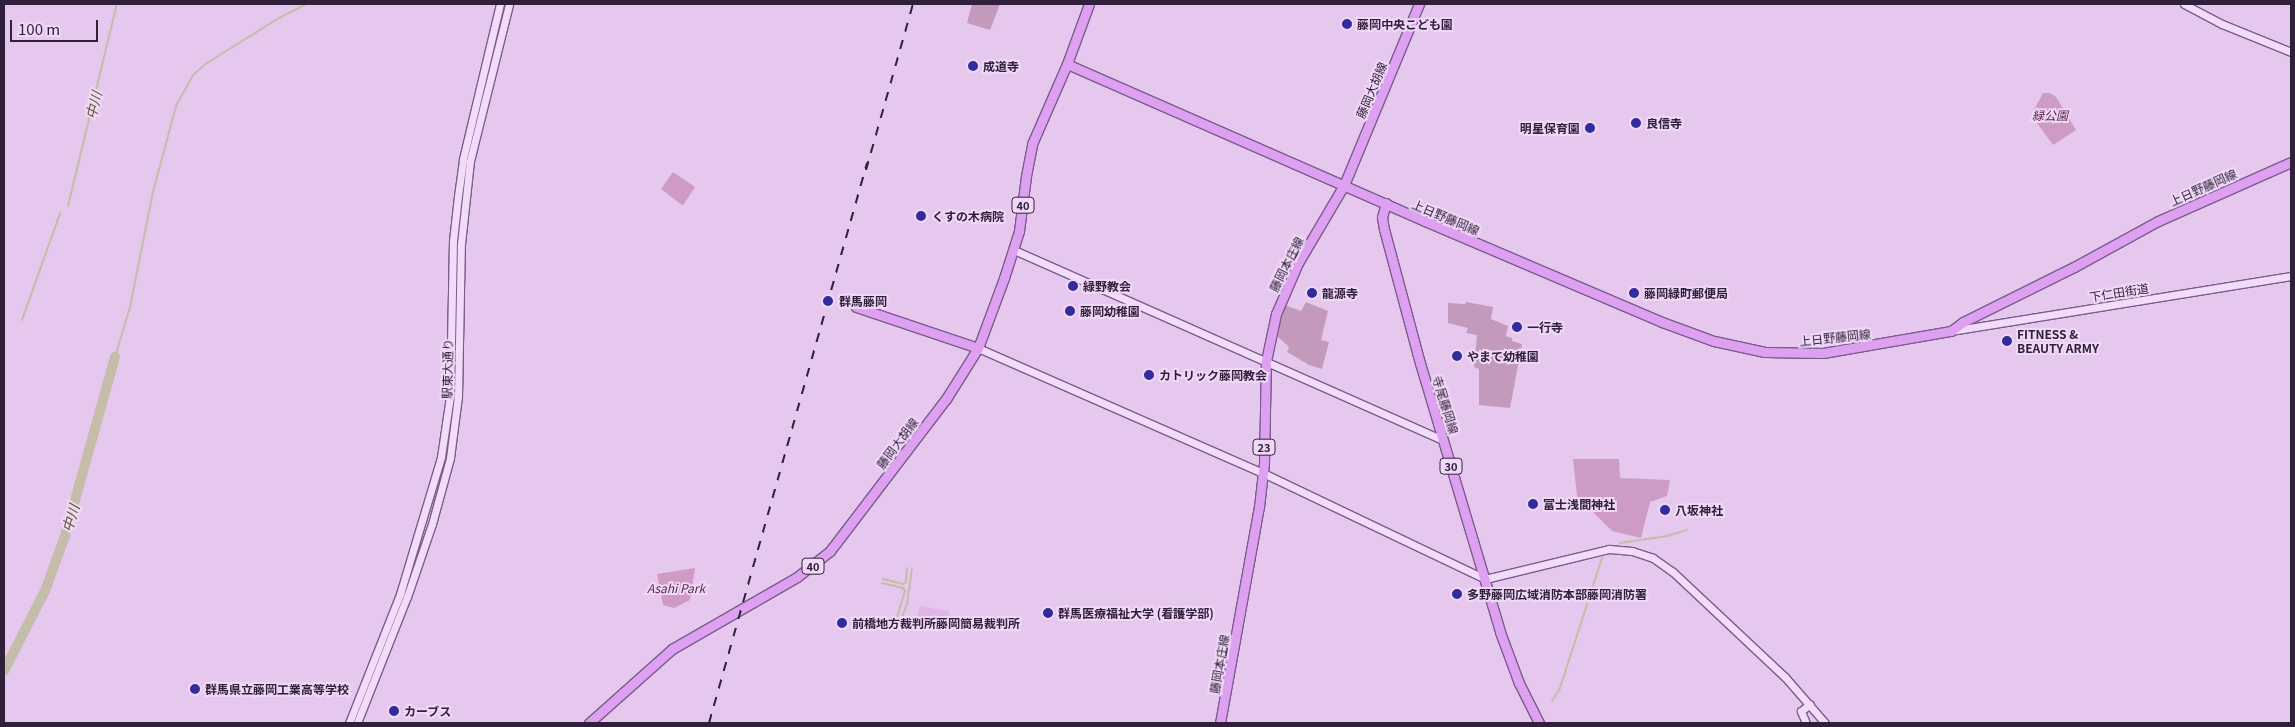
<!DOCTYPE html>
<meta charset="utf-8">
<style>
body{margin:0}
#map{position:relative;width:2295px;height:727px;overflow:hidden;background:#e6c8ef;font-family:Georgia,"Noto Sans JP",serif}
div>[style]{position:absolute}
.farmland>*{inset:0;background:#e1b5e5}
.green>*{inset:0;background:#ce9bc5}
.cemetery>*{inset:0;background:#c39abc}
.stream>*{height:2px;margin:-1px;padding:0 1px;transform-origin:1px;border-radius:1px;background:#c4bda9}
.river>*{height:10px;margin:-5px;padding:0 5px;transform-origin:5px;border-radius:5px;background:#c4bda9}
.roads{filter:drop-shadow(1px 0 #795c8c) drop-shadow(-1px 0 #795c8c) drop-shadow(0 1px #795c8c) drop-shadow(0 -1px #795c8c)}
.minor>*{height:7px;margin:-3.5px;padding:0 3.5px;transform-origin:3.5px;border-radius:3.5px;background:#f3dcfa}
.major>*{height:9px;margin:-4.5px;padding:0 4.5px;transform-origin:4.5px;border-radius:4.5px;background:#dea1f2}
.rail>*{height:2px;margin-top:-1px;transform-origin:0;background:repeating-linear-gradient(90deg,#30203c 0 9px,transparent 0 18px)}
.dots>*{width:14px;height:14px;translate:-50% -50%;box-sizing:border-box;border:2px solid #f0d8f7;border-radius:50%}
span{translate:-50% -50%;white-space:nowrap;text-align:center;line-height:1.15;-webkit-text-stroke:4px #f0d8f7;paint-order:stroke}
.shield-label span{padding:1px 4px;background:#f0d8f7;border:1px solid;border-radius:4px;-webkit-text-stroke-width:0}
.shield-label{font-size:11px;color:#30203c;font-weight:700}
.poi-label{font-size:12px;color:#30203c;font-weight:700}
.left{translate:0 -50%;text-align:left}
.right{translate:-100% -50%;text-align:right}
.street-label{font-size:12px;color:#30203c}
.park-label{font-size:12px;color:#592649;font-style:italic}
.water-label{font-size:14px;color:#5c5c2f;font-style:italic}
.frame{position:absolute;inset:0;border:5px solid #30203c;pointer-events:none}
.scale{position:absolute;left:10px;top:20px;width:88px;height:22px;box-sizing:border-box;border:2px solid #30203c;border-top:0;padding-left:6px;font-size:15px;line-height:18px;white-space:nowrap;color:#30203c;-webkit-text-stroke:4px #f0d8f7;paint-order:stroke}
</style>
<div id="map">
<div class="farmland">
<i style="clip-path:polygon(920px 606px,950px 611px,946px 623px,917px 616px)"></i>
</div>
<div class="green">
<i style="clip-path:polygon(2043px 93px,2050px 93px,2056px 97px,2076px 130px,2053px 145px,2031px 115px)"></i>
<i style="clip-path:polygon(673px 172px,695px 187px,684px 204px,682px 205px,661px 189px)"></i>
<i style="clip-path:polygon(1573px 459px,1619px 459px,1620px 478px,1670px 480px,1667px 496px,1650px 502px,1641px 538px,1612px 531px,1577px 496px)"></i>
<i style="clip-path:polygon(695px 568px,690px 600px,674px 608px,663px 605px,657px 574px)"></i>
</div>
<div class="cemetery">
<i style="clip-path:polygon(972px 4px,1000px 4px,990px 30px,967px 23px)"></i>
<i style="clip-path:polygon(1306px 302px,1328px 311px,1321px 340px,1329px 342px,1322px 369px,1309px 365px,1287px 352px,1289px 347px,1277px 336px,1285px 305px,1301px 311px)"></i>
<i style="clip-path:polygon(1466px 302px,1493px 307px,1491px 319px,1508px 326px,1506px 336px,1512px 338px,1512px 341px,1522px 344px,1510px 408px,1479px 405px,1479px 369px,1474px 367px,1477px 335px,1466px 333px,1468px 328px,1448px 323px,1448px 303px,1465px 304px)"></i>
</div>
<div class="stream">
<i style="left:68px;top:206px;width:208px;rotate:-76.4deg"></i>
<i style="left:22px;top:320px;width:114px;rotate:-70.4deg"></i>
<i style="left:115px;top:357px;width:52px;rotate:-73.3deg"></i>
<i style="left:130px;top:307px;width:117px;rotate:-78.7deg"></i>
<i style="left:153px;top:192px;width:89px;rotate:-75deg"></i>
<i style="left:176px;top:106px;width:35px;rotate:-61deg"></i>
<i style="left:193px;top:75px;width:18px;rotate:-41deg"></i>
<i style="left:207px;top:63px;width:85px;rotate:-32deg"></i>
<i style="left:279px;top:18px;width:30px;rotate:-27deg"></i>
<i style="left:1620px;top:543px;width:48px;rotate:-8.5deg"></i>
<i style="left:1667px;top:536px;width:21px;rotate:-17deg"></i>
<i style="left:883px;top:579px;width:21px;rotate:14deg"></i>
<i style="left:903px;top:584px;width:4px;rotate:-34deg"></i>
<i style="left:906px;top:582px;width:14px;rotate:-86deg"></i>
<i style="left:882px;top:583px;width:22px;rotate:13deg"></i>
<i style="left:903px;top:588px;width:4px;rotate:56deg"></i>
<i style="left:905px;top:591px;width:31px;rotate:107deg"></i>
<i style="left:900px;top:623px;width:20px;rotate:-70deg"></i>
<i style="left:907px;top:604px;width:35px;rotate:-82deg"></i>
<i style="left:1552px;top:701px;width:15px;rotate:-58deg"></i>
<i style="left:1560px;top:688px;width:137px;rotate:-72.1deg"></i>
</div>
<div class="river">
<i style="left:4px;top:671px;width:90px;rotate:-62.9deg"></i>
<i style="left:45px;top:591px;width:59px;rotate:-70deg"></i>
<i style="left:65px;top:536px;width:186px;rotate:-74.4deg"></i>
</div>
<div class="roads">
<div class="minor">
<i style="left:2184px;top:4px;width:43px;rotate:27.8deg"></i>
<i style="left:2222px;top:24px;width:74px;rotate:22.1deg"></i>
<i style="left:1014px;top:250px;width:469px;rotate:23.9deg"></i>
<i style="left:1951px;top:331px;width:344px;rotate:-9.2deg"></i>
<i style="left:978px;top:348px;width:311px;rotate:23.7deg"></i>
<i style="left:1263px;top:473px;width:246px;rotate:25.5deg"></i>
<i style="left:1485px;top:579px;width:128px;rotate:-13.6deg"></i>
<i style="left:1609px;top:549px;width:23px;rotate:5deg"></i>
<i style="left:1632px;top:551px;width:22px;rotate:18deg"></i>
<i style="left:1653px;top:558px;width:24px;rotate:35deg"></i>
<i style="left:1673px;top:572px;width:154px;rotate:43.2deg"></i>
<i style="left:1785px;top:677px;width:61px;rotate:49deg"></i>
<i style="left:349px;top:723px;width:139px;rotate:-68.4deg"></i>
<i style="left:400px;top:594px;width:143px;rotate:-73.3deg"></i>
<i style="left:441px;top:457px;width:62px;rotate:-81.6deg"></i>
<i style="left:450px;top:396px;width:155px;rotate:-88.9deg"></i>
<i style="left:453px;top:241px;width:45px;rotate:-83.7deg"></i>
<i style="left:458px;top:196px;width:37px;rotate:-82deg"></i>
<i style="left:463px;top:159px;width:159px;rotate:-76.6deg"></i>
<i style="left:357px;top:723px;width:136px;rotate:-68.4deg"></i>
<i style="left:407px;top:597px;width:77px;rotate:-71.1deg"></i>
<i style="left:432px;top:524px;width:68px;rotate:-74.7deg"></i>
<i style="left:450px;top:458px;width:63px;rotate:-82.6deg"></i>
<i style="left:458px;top:396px;width:152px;rotate:-88.9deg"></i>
<i style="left:461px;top:244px;width:83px;rotate:-83.8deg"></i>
<i style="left:470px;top:161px;width:162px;rotate:-76deg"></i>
<i style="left:1806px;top:723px;width:13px;rotate:-113deg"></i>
<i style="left:1801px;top:711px;width:11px;rotate:-38deg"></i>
</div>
<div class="major">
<i style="left:1067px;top:64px;width:391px;rotate:23.7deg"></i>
<i style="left:1425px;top:221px;width:258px;rotate:23.1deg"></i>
<i style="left:1662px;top:322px;width:55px;rotate:20.1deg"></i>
<i style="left:1714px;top:341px;width:52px;rotate:12.2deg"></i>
<i style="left:1765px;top:352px;width:58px;rotate:1deg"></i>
<i style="left:1823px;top:353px;width:130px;rotate:-9.8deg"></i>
<i style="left:1951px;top:331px;width:15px;rotate:-37deg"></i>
<i style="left:1963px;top:322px;width:124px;rotate:-26.4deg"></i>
<i style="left:2074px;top:267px;width:96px;rotate:-28.7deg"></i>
<i style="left:2158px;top:221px;width:145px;rotate:-23.9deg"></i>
<i style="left:1386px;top:203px;width:15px;rotate:106deg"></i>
<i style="left:1382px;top:217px;width:12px;rotate:81deg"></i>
<i style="left:1384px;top:229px;width:139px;rotate:75deg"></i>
<i style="left:1420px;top:363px;width:281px;rotate:73.4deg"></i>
<i style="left:1500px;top:632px;width:54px;rotate:69.6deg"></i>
<i style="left:1519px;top:683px;width:45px;rotate:63.4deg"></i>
<i style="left:856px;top:307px;width:129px;rotate:18.6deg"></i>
<i style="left:589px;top:723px;width:111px;rotate:-41.7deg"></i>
<i style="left:672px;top:649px;width:144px;rotate:-29.9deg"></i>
<i style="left:797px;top:577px;width:42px;rotate:-38.2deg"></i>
<i style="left:830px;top:551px;width:191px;rotate:-52.7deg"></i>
<i style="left:946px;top:399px;width:60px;rotate:-57.9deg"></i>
<i style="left:978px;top:348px;width:75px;rotate:-69.6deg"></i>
<i style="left:1004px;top:278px;width:49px;rotate:-72.3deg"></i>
<i style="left:1019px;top:231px;width:55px;rotate:-82.7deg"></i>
<i style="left:1026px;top:176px;width:33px;rotate:-79deg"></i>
<i style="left:1032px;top:144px;width:87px;rotate:-66.4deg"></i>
<i style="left:1067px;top:64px;width:64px;rotate:-69.9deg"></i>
<i style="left:1220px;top:723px;width:219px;rotate:-79.8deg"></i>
<i style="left:1259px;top:507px;width:44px;rotate:-83.5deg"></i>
<i style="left:1264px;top:463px;width:102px;rotate:-88.9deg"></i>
<i style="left:1266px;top:361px;width:48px;rotate:-78deg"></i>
<i style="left:1276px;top:314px;width:56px;rotate:-66.7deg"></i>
<i style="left:1298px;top:263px;width:91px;rotate:-59.5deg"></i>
<i style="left:1344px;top:185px;width:196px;rotate:-67.5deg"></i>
</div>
</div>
<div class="rail">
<i style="left:866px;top:170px;width:173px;rotate:-74.2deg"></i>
<i style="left:709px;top:723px;width:582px;rotate:-74.24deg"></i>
</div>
<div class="dots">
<i style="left:1347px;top:24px;background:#322b9c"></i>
<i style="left:973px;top:66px;background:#322b9c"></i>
<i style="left:1636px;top:123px;background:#322b9c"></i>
<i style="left:1590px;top:128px;background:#322b9c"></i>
<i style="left:921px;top:216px;background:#322b9c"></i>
<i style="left:1073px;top:286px;background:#322b9c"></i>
<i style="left:1312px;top:293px;background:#322b9c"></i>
<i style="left:1634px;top:293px;background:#322b9c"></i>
<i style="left:828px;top:301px;background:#322b9c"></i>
<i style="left:1070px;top:311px;background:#322b9c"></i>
<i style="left:1517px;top:327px;background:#322b9c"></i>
<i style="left:2007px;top:341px;background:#322b9c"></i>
<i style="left:1457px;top:356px;background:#322b9c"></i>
<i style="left:1149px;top:375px;background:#322b9c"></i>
<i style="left:1533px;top:504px;background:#322b9c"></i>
<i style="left:1665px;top:510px;background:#322b9c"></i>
<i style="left:1457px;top:594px;background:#322b9c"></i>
<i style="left:1048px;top:613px;background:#322b9c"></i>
<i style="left:842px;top:623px;background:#322b9c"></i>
<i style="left:195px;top:689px;background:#322b9c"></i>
<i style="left:394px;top:711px;background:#322b9c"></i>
</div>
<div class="shield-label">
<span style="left:1023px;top:205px">40</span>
<span style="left:1264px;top:447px">23</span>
<span style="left:1451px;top:466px">30</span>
<span style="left:813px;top:566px">40</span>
</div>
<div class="poi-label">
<span class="left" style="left:1357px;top:24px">藤岡中央こども園</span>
<span class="left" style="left:983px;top:66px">成道寺</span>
<span class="left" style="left:1646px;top:123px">良信寺</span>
<span class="right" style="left:1580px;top:128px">明星保育園</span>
<span class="left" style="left:932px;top:216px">くすの木病院</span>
<span class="left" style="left:1083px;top:286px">緑野教会</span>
<span class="left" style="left:1322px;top:293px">龍源寺</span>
<span class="left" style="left:1644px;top:293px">藤岡緑町郵便局</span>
<span class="left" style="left:839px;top:301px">群馬藤岡</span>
<span class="left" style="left:1080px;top:311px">藤岡幼稚園</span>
<span class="left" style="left:1527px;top:327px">一行寺</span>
<span class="left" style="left:2017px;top:341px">FITNESS &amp;<br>BEAUTY ARMY</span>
<span class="left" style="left:1467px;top:356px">やまて幼稚園</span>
<span class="left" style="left:1159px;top:375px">カトリック藤岡教会</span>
<span class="left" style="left:1543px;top:504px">富士浅間神社</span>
<span class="left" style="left:1675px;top:510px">八坂神社</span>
<span class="left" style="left:1467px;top:594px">多野藤岡広域消防本部藤岡消防署</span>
<span class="left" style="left:1058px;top:613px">群馬医療福祉大学 (看護学部)</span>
<span class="left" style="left:852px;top:623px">前橋地方裁判所藤岡簡易裁判所</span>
<span class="left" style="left:205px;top:689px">群馬県立藤岡工業高等学校</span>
<span class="left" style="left:404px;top:711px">カーブス</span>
</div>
<div class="street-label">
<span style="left:1371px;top:90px;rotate:-67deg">藤岡大胡線</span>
<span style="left:2203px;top:187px;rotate:-24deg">上日野藤岡線</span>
<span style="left:1446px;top:217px;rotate:23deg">上日野藤岡線</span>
<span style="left:1286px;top:264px;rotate:-63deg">藤岡本庄線</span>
<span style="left:2119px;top:292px;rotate:-9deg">下仁田街道</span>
<span style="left:1835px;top:337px;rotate:-6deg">上日野藤岡線</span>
<span style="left:447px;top:369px;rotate:-89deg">駅東大通り</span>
<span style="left:1446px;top:405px;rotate:73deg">寺尾藤岡線</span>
<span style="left:897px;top:443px;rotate:-53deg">藤岡大胡線</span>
<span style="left:1219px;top:664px;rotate:-80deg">藤岡本庄線</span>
</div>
<div class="park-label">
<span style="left:2050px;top:115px">緑公園</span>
<span style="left:676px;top:588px">Asahi Park</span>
</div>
<div class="water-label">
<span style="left:93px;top:105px;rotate:-76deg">中川</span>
<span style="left:70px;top:518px;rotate:-74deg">中川</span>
</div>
<div class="frame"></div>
<div class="scale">100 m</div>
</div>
